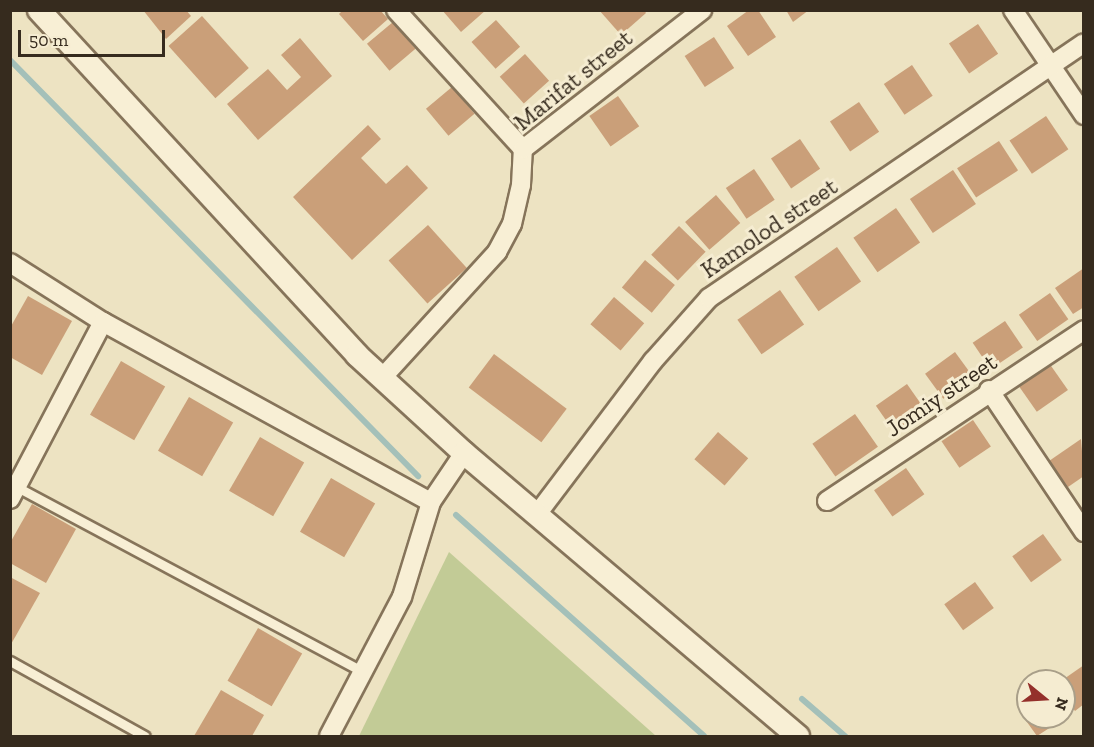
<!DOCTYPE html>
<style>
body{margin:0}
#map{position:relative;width:1094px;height:747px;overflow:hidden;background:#ede3c2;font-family:"Zilla Slab",serif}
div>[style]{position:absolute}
.green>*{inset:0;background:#c2cb96}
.stream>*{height:6px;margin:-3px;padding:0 3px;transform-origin:3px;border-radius:3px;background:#a4c0b9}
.building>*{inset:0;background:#ca9f79;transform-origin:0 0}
.roads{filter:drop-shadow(2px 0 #86745a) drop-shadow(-2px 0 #86745a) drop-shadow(0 2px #86745a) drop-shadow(0 -2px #86745a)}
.service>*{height:9px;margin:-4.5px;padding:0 4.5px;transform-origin:4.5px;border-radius:4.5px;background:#f8efd5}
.minor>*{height:18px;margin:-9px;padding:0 9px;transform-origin:9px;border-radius:9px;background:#f8efd5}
.tertiary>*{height:22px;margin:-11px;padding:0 11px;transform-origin:11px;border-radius:11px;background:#f8efd5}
span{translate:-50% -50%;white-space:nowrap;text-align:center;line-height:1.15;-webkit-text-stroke:6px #f5ecd1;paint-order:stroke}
.street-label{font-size:24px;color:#362b1e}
.frame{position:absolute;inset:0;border:12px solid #362b1e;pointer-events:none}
.north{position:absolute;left:1016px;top:669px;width:60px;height:60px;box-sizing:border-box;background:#f5ecd1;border:2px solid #a99f89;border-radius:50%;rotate:108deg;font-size:16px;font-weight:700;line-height:24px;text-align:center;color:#362b1e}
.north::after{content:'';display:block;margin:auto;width:21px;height:27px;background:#94302b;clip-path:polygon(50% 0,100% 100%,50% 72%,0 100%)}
.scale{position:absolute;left:18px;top:30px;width:147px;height:27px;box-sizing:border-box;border:3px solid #362b1e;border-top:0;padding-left:8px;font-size:18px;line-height:21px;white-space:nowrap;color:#362b1e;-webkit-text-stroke:4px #f5ecd1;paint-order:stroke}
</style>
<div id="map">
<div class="green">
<i style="clip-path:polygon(449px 552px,656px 736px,359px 736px)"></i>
</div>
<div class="stream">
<i style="left:10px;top:60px;width:583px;rotate:45.56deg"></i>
<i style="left:456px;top:515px;width:332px;rotate:41.7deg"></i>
<i style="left:802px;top:699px;width:57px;rotate:40.7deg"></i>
</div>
<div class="building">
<i style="clip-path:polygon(143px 10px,186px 10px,191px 16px,166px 39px)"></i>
<i style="clip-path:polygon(343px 10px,380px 10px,388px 19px,363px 41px,339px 14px)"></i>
<i style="clip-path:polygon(442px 10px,486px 10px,461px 32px)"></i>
<i style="clip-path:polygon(599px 10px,644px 10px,646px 13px,621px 35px)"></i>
<i style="clip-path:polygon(749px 10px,758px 10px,776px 37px,748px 56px,727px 26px)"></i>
<i style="clip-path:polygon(786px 10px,809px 10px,793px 22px)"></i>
<i style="left:202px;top:16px;width:70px;height:45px;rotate:48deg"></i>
<i style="left:496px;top:20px;width:36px;height:33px;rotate:48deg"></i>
<i style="left:393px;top:22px;width:35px;height:34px;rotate:50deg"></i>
<i style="left:978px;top:24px;width:36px;height:35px;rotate:56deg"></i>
<i style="left:714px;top:37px;width:37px;height:35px;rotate:57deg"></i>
<i style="clip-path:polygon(300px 38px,332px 76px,258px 140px,227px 104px,268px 69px,287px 90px,301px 77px,281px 55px)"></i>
<i style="left:525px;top:54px;width:36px;height:34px;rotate:48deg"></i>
<i style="left:912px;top:65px;width:37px;height:34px;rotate:56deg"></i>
<i style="left:452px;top:87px;width:35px;height:34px;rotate:50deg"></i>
<i style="left:618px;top:96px;width:37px;height:35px;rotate:55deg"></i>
<i style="left:859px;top:102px;width:36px;height:35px;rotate:56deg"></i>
<i style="left:1046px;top:116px;width:40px;height:44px;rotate:56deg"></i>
<i style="clip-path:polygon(368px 125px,381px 139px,361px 158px,386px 184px,407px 165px,428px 188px,352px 260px,293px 197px)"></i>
<i style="left:800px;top:139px;width:36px;height:35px;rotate:56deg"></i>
<i style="left:999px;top:141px;width:35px;height:50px;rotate:57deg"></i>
<i style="left:754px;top:169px;width:37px;height:34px;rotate:56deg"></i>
<i style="left:953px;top:170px;width:41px;height:52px;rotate:56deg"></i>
<i style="left:716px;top:195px;width:37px;height:41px;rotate:49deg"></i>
<i style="left:896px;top:208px;width:42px;height:52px;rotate:55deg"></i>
<i style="left:428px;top:225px;width:58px;height:53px;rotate:48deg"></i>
<i style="left:679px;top:226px;width:37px;height:40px;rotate:44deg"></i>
<i style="left:837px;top:247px;width:42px;height:52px;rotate:55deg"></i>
<i style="left:645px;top:260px;width:39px;height:36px;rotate:40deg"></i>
<i style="clip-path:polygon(1084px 268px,1084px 307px,1073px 314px,1055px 288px)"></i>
<i style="left:780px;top:290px;width:42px;height:52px;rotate:55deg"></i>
<i style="left:1050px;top:293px;width:32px;height:38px;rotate:55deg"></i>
<i style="clip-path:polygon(28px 296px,72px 321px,42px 375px,10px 357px,10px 328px)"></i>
<i style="left:614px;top:297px;width:40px;height:36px;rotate:41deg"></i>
<i style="left:1005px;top:321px;width:32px;height:39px;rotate:56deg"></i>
<i style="left:955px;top:352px;width:31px;height:37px;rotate:54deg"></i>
<i style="left:494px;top:354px;width:91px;height:42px;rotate:37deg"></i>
<i style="left:121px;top:361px;width:51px;height:62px;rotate:30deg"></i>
<i style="left:1049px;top:363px;width:33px;height:38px;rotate:55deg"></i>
<i style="left:907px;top:384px;width:32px;height:38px;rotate:55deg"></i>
<i style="left:189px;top:397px;width:51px;height:62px;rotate:30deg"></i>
<i style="left:855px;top:414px;width:40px;height:52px;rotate:55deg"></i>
<i style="left:973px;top:420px;width:32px;height:38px;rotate:56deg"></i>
<i style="left:718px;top:432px;width:40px;height:36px;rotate:41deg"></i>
<i style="left:260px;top:437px;width:51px;height:62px;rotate:30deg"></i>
<i style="clip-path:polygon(1081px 439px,1084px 476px,1068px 487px,1049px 461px)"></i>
<i style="left:906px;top:468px;width:32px;height:39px;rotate:55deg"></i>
<i style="left:331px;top:478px;width:51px;height:62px;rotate:30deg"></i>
<i style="clip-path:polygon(32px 504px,76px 529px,46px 583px,10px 563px,10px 543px)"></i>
<i style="left:1043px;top:534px;width:32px;height:38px;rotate:54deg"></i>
<i style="clip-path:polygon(10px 577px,40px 593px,10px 646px)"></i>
<i style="left:975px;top:582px;width:32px;height:38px;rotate:54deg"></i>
<i style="left:258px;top:628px;width:51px;height:61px;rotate:30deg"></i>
<i style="clip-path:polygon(1084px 665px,1084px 704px,1075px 711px,1064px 696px,1061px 681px)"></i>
<i style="clip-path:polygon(221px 690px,264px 715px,252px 736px,194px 736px)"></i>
<i style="clip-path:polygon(1028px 705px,1028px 717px,1064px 717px,1064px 710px,1068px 716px,1037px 736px,1019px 711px)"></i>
</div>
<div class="roads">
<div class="service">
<i style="left:17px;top:487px;width:392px;rotate:28.1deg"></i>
<i style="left:10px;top:661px;width:154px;rotate:29.1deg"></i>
</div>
<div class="minor">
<i style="left:396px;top:10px;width:188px;rotate:47.6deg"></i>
<i style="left:1013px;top:10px;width:127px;rotate:55.9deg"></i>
<i style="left:10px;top:263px;width:110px;rotate:32.4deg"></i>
<i style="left:103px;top:322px;width:374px;rotate:28.8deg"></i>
<i style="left:382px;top:378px;width:171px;rotate:-47.6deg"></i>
<i style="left:497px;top:252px;width:32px;rotate:-62deg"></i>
<i style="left:512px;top:224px;width:40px;rotate:-77deg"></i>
<i style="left:521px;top:185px;width:36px;rotate:-87deg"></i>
<i style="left:523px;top:149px;width:227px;rotate:-37.8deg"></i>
<i style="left:989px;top:390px;width:171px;rotate:56.2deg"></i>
<i style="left:10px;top:499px;width:200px;rotate:-62.3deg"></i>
<i style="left:827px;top:501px;width:309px;rotate:-33.6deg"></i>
<i style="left:538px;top:513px;width:191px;rotate:-52.9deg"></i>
<i style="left:653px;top:361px;width:84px;rotate:-48.4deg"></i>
<i style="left:709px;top:298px;width:453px;rotate:-34.2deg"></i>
<i style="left:329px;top:736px;width:157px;rotate:-62.3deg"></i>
<i style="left:402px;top:597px;width:99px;rotate:-73deg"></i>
<i style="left:431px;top:502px;width:59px;rotate:-56deg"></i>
</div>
<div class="tertiary">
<i style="left:39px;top:10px;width:469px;rotate:47.3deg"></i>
<i style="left:357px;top:355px;width:145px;rotate:42.5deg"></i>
<i style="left:464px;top:453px;width:438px;rotate:40.3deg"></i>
</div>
</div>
<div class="street-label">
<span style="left:573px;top:80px;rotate:-39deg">Marifat street</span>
<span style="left:769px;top:228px;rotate:-34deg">Kamolod street</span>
<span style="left:941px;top:395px;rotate:-34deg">Jomiy street</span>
</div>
<div class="frame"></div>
<div class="north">N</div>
<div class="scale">50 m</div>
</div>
